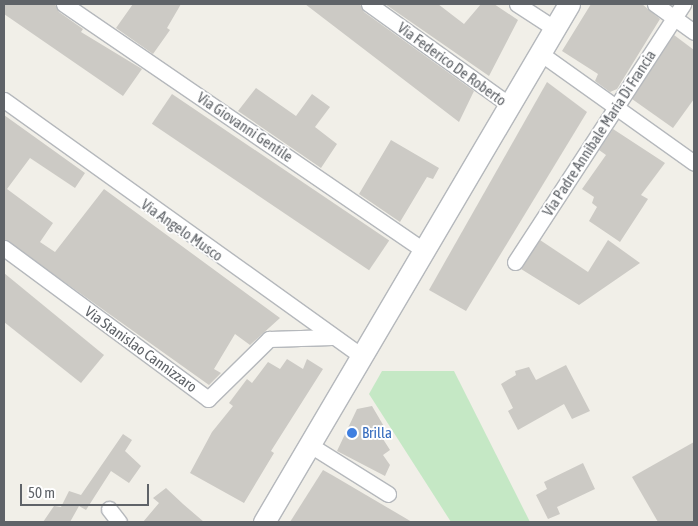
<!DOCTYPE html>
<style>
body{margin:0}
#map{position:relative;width:698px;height:526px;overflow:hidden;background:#f1efe8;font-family:"Asap Condensed",sans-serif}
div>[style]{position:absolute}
.green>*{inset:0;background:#c5e8c5}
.building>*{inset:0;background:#cccac5;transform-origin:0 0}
.roads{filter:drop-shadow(1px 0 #b5b8bc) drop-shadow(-1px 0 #b5b8bc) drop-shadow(0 1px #b5b8bc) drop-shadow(0 -1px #b5b8bc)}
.street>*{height:15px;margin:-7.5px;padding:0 7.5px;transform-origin:7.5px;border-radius:7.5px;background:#fff}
.secondary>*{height:21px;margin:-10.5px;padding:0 10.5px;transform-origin:10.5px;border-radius:10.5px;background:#fff}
.dots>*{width:14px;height:14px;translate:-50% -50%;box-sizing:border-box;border:2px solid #fff;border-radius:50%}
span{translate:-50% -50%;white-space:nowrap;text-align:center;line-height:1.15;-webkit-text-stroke:4px #fff;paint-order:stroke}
.street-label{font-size:15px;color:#5f6368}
.shop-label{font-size:15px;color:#366cbe}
.left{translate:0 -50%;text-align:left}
.frame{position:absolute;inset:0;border:5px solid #5f6368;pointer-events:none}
.scale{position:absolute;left:20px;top:484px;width:129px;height:22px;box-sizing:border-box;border:2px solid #5f6368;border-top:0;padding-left:6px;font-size:15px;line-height:18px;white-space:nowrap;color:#5f6368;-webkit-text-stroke:4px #fff;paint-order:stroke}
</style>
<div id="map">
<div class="green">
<i style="clip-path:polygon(382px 371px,454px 371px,530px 522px,451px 522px,369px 394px)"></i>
</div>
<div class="building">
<i style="clip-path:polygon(4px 4px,55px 4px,59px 12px,83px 29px,81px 32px,142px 69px,123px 96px,4px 14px)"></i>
<i style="clip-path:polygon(133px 4px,181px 4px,167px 28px,170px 30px,153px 54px,116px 28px)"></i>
<i style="clip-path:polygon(305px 4px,360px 4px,364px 12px,474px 91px,459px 122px)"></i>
<i style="clip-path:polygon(385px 4px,438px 4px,464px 24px,481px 4px,494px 4px,518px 20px,489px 76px)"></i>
<i style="clip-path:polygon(591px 4px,642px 4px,660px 19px,617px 89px,610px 92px,595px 81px,598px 74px,562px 51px)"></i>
<i style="clip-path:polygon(674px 35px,694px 50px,694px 99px,673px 128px,632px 99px)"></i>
<i style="clip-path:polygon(547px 82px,587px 112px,466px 311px,429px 290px)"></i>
<i style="clip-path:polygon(256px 88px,296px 116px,312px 94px,330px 107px,315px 127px,337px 144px,321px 168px,238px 111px)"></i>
<i style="left:172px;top:94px;width:262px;height:36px;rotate:34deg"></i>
<i style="clip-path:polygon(4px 115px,85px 173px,75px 188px,30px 158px,7px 189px,53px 223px,40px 242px,55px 252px,104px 189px,280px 318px,250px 345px,235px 334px,214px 369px,221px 373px,209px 385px,4px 239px)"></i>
<i style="clip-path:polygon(613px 129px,665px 163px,641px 195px,648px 199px,620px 242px,589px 221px,597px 207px,592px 203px,594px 197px,582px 189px,606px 155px,599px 150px)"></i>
<i style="clip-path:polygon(391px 140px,439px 168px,433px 179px,427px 177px,400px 222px,359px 194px)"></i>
<i style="clip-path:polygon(540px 240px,588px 272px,608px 240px,640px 263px,579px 305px,521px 269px)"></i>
<i style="clip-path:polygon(4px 273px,104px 355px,81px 383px,4px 322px)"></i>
<i style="clip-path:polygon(287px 359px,303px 369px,307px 359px,323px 369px,271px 451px,274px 453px,244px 503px,190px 473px,212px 432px,233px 406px,229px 403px,247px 379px,252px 383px,268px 362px,280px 369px)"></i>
<i style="clip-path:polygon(566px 365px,590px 411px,572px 419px,564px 404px,518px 430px,508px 411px,513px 408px,501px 384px,516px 375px,515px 371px,529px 367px,536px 380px)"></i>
<i style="clip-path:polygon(372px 406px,389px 435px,383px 439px,390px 450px,383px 455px,390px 465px,385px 476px,337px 451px,357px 409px)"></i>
<i style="clip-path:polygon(123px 434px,132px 440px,125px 451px,141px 466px,129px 483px,111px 471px,86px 510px,79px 506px,70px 522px,43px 522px,54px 506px,61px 507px,69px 491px,81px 495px)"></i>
<i style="clip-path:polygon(694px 442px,694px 522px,658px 522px,632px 477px)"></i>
<i style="clip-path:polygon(583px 463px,595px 489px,557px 507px,560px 514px,548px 519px,536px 495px,547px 489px,544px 482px)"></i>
<i style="clip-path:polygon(323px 470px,332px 475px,412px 522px,290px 522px)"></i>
<i style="clip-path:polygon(166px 488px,183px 504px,204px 522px,143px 522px,159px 503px,153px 498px)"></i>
</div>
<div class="roads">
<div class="street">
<i style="left:64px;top:4px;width:437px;rotate:34.4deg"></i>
<i style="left:369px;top:4px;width:175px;rotate:35.7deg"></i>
<i style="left:517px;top:4px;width:44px;rotate:33deg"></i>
<i style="left:655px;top:4px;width:48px;rotate:35.7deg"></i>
<i style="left:540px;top:53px;width:189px;rotate:35.5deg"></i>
<i style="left:4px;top:100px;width:442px;rotate:35.6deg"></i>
<i style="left:4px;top:248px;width:254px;rotate:36.5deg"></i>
<i style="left:208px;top:399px;width:86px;rotate:-44.5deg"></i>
<i style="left:269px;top:339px;width:63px;rotate:-1.8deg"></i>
<i style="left:515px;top:262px;width:308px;rotate:-56.9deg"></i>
<i style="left:310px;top:445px;width:92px;rotate:32.1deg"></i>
<i style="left:109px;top:509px;width:16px;rotate:52deg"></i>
</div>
<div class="secondary">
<i style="left:264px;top:522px;width:601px;rotate:-59.51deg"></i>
</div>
</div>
<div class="dots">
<i style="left:352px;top:433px;background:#3f7fe0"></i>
</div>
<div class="street-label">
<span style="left:452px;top:64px;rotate:36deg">Via Federico De Roberto</span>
<span style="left:245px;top:127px;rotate:34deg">Via Giovanni Gentile</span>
<span style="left:599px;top:133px;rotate:-57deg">Via Padre Annibale Maria Di Francia</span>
<span style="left:182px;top:230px;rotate:35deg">Via Angelo Musco</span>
<span style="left:141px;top:349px;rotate:36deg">Via Stanislao Cannizzaro</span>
</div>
<div class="shop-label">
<span class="left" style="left:362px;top:433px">Brilla</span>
</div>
<div class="frame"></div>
<div class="scale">50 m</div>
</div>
